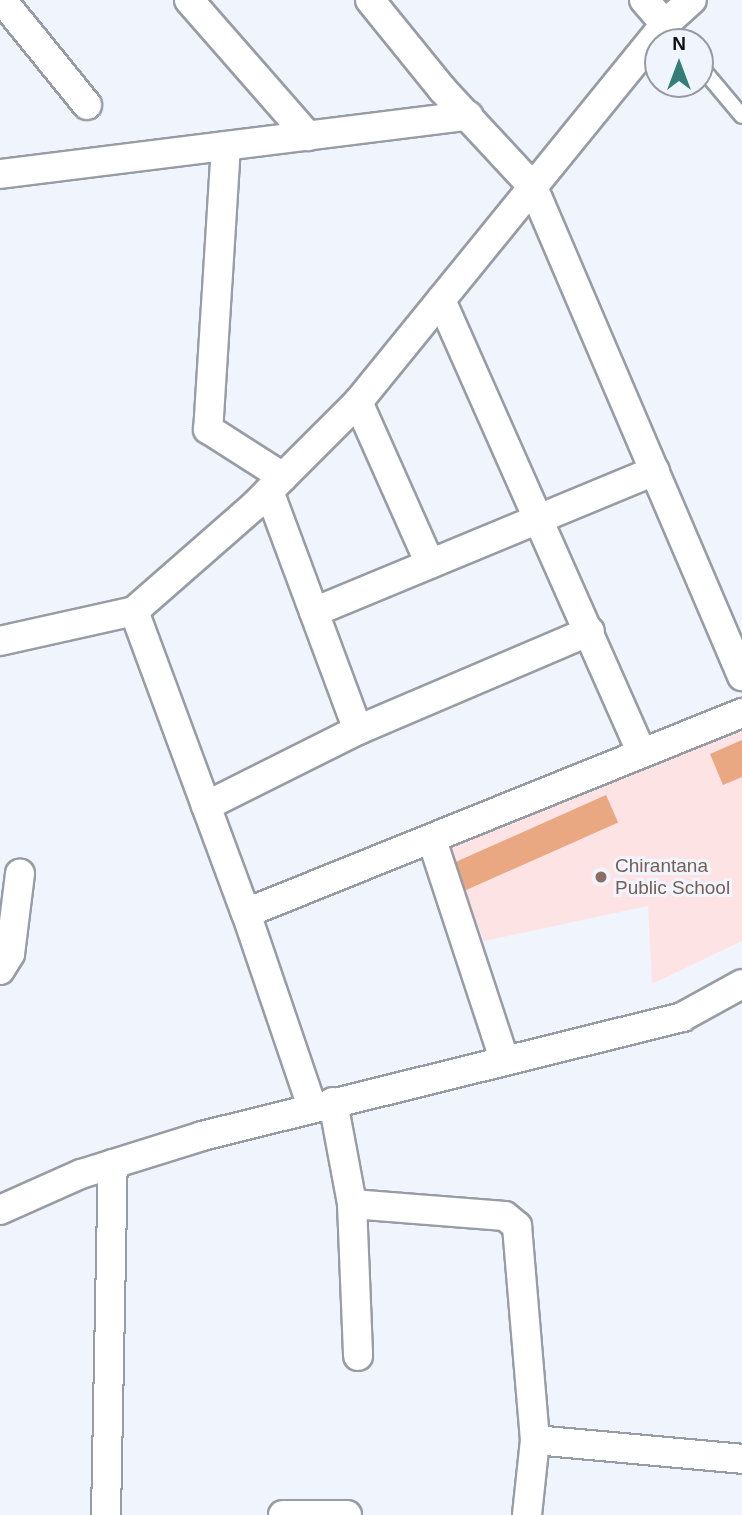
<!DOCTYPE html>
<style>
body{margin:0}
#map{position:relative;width:742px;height:1515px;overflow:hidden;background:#f0f5fd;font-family:Arial,sans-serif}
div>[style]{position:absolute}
.education>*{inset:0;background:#fee3e4}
.building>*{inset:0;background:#e9a782;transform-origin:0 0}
.roads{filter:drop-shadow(2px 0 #989ca4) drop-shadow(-2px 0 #989ca4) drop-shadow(0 2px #989ca4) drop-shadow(0 -2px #989ca4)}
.lane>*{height:14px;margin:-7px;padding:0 7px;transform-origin:7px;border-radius:7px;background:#fff}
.street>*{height:28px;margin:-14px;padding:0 14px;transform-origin:14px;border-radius:14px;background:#fff}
.dots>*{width:19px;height:19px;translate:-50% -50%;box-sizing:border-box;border:4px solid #f0f5fd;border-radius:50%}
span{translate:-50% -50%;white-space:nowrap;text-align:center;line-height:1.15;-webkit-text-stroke:6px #f0f5fd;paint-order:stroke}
.education-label{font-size:19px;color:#785e54}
.left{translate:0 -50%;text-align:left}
.north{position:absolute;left:644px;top:28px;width:70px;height:70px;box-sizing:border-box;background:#f0f5fd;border:2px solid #969aa0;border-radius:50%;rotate:0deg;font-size:19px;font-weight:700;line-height:28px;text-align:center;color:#101214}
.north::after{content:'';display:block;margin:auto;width:24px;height:32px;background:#367d76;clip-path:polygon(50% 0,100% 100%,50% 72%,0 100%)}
</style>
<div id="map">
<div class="education">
<i style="clip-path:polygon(742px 729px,742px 941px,652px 984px,648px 906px,484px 941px,449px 849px)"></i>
</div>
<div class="building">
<i style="clip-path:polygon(742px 740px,742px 777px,723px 785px,710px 754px)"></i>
<i style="left:606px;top:795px;width:30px;height:167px;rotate:66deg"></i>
</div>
<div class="roads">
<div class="lane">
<i style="left:665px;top:24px;width:23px;rotate:50deg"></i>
<i style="left:700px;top:66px;width:65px;rotate:50deg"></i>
</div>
<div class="street">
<i style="left:2px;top:0;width:135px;rotate:51deg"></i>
<i style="left:189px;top:0;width:181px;rotate:48.8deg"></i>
<i style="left:370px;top:0;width:116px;rotate:51deg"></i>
<i style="left:443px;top:90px;width:132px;rotate:47.1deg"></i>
<i style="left:533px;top:187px;width:532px;rotate:66.86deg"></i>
<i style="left:665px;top:24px;width:36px;rotate:-42deg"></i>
<i style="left:226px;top:146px;width:284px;rotate:93.6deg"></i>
<i style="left:208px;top:429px;width:89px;rotate:32.6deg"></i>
<i style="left:0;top:174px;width:472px;rotate:-7.1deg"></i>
<i style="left:441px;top:300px;width:494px;rotate:66.1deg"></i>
<i style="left:358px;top:402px;width:177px;rotate:66deg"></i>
<i style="left:269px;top:491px;width:255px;rotate:69.6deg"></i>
<i style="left:358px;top:730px;width:252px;rotate:-23.1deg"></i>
<i style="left:134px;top:611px;width:322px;rotate:69.7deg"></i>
<i style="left:246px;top:913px;width:205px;rotate:71.2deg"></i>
<i style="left:314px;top:612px;width:369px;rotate:-22.5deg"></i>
<i style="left:0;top:641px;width:137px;rotate:-12.6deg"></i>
<i style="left:134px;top:611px;width:161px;rotate:-41.2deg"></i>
<i style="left:255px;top:505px;width:146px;rotate:-45deg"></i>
<i style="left:358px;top:402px;width:487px;rotate:-50.9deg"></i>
<i style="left:665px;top:24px;width:32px;rotate:-131deg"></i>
<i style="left:206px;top:806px;width:170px;rotate:-26.6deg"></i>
<i style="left:432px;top:840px;width:231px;rotate:71.8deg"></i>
<i style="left:246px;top:913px;width:535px;rotate:-21.96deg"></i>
<i style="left:0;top:970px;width:19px;rotate:-58deg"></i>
<i style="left:10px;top:954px;width:81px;rotate:-82.9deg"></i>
<i style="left:333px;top:1102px;width:104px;rotate:79.4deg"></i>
<i style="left:352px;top:1204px;width:152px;rotate:87.7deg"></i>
<i style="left:352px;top:1204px;width:153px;rotate:4.5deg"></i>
<i style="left:505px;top:1216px;width:16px;rotate:40deg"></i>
<i style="left:517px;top:1226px;width:215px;rotate:85.2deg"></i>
<i style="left:535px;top:1440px;width:75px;rotate:96.1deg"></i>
<i style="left:0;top:1210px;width:89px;rotate:-24deg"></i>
<i style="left:81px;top:1174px;width:127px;rotate:-17.4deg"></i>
<i style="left:202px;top:1136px;width:495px;rotate:-13.9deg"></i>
<i style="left:682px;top:1017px;width:68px;rotate:-28.8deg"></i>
<i style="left:535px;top:1440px;width:208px;rotate:5.2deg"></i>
<i style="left:106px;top:1515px;width:351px;rotate:-88.9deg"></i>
<i style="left:283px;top:1515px;width:64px"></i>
</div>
</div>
<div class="dots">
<i style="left:601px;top:877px;background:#8d6e63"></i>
</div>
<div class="education-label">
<span class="left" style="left:615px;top:877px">Chirantana<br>Public School</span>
</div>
<div class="north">N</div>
</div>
